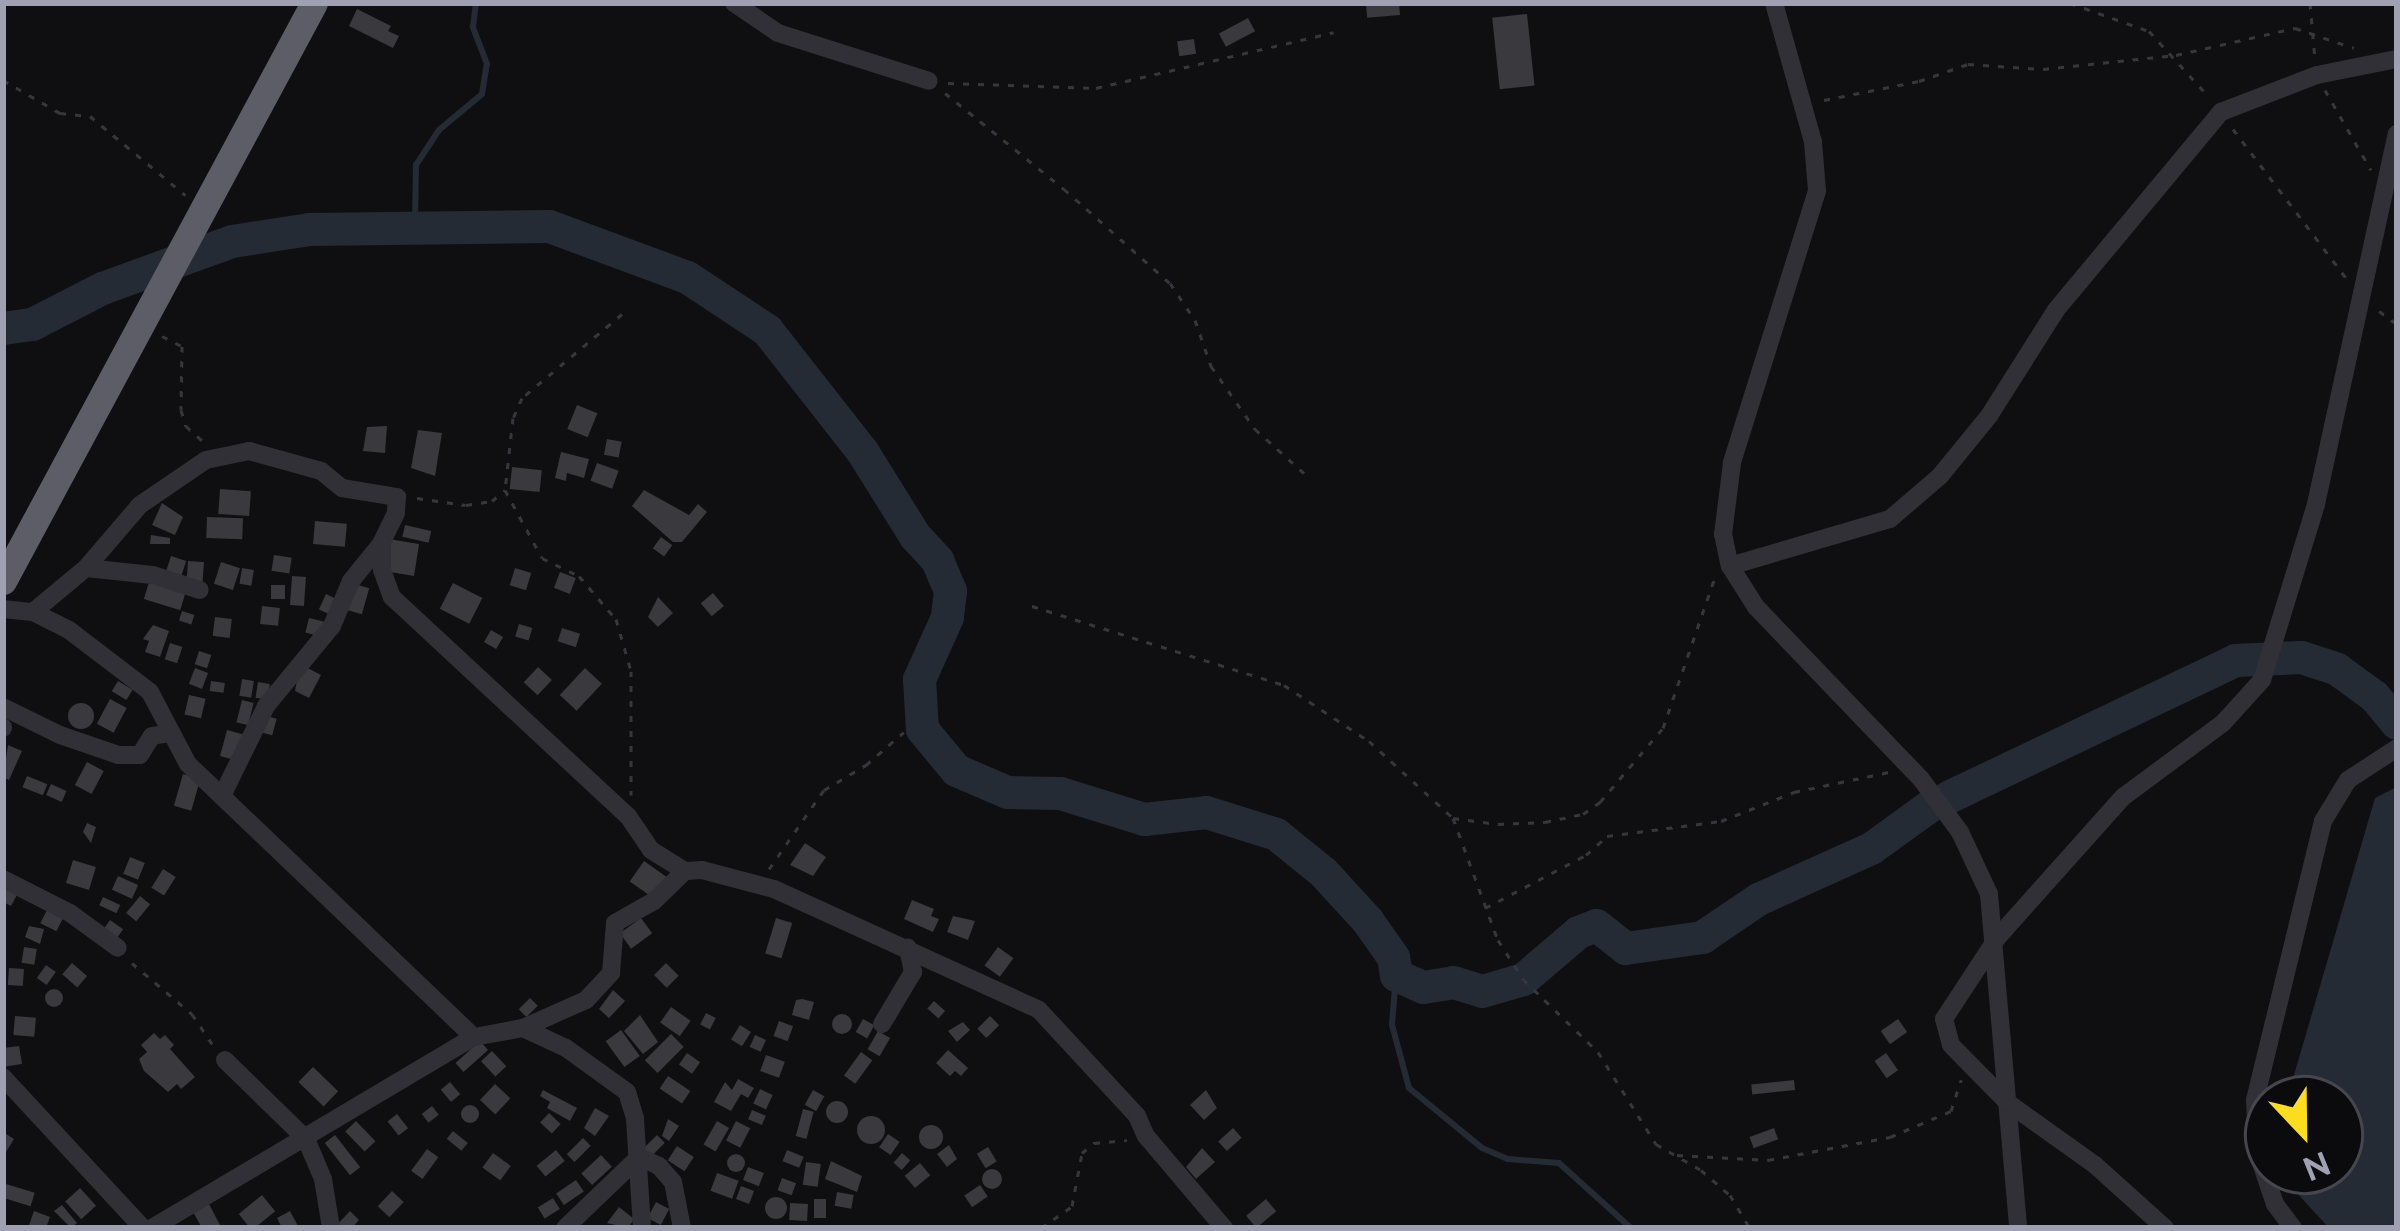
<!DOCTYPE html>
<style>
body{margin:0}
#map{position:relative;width:2400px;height:1231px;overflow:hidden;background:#0f0f11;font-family:Raleway,sans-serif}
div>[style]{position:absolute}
.water>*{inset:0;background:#252b34}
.stream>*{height:6px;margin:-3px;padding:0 3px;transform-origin:3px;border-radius:3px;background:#252b34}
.river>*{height:33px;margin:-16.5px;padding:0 16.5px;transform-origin:16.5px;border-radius:16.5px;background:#252b34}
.building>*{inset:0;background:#39393e;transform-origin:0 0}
.round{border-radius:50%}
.path>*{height:3px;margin-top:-1.5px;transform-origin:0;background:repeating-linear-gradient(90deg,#36373d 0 6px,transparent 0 15px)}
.minor>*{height:18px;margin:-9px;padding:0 9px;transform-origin:9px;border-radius:9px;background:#303036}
.highway>*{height:27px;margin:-13.5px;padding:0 13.5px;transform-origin:13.5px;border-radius:13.5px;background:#5c5d67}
span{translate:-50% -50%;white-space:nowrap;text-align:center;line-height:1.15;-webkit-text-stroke:12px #0b0a0c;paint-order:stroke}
.frame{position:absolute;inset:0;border:6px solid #9fa1b2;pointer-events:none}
.north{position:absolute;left:2244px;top:1075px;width:120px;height:120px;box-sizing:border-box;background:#0b0a0c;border:3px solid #46464e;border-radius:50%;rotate:158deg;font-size:33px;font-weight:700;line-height:48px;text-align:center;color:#9fa1b2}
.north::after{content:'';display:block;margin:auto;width:42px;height:54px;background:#fbdd1d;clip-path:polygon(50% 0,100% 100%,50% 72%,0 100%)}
</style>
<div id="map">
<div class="water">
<i style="clip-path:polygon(2397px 787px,2397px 1228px,2329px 1228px,2295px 1191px,2290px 1171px,2340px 1171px,2340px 1099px,2287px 1099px,2375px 798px)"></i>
</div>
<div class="stream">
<i style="left:415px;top:227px;width:62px;rotate:-89.1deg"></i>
<i style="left:416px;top:165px;width:42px;rotate:-56.7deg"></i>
<i style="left:439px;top:130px;width:56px;rotate:-39.9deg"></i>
<i style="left:482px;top:94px;width:30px;rotate:-81deg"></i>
<i style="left:487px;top:64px;width:40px;rotate:-111deg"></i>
<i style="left:473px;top:27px;width:24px;rotate:-83deg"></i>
<i style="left:1396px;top:975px;width:50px;rotate:94.6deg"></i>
<i style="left:1392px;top:1025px;width:65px;rotate:74.9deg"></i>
<i style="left:1409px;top:1088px;width:94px;rotate:39.4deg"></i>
<i style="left:1482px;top:1148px;width:28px;rotate:23deg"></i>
<i style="left:1508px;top:1159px;width:51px;rotate:4.5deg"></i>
<i style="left:1559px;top:1163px;width:97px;rotate:42.1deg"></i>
</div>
<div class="river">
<i style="left:3px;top:328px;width:29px;rotate:-8deg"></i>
<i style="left:32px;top:324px;width:79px;rotate:-27.2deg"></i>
<i style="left:102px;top:288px;width:138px;rotate:-19.9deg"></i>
<i style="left:232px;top:241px;width:78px;rotate:-8.9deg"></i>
<i style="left:309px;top:229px;width:240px;rotate:-0.7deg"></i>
<i style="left:549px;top:226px;width:147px;rotate:20.3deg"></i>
<i style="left:687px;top:277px;width:96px;rotate:33.5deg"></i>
<i style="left:767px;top:330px;width:154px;rotate:51.9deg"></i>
<i style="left:862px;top:451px;width:100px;rotate:58.1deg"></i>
<i style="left:915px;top:536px;width:33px;rotate:47deg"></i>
<i style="left:937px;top:560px;width:34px;rotate:67deg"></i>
<i style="left:950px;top:591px;width:26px;rotate:97deg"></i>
<i style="left:947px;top:617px;width:68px;rotate:114.3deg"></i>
<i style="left:919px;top:679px;width:50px;rotate:86.6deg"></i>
<i style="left:922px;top:729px;width:53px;rotate:50.3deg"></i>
<i style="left:956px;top:770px;width:56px;rotate:23.3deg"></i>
<i style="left:1007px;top:792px;width:53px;rotate:1.1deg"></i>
<i style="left:1060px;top:793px;width:88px;rotate:17.2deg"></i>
<i style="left:1144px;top:819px;width:62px;rotate:-6.4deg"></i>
<i style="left:1206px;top:812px;width:73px;rotate:17.4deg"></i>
<i style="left:1276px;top:834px;width:60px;rotate:39deg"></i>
<i style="left:1323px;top:872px;width:65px;rotate:47.5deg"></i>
<i style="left:1367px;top:920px;width:45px;rotate:54.9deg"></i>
<i style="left:1393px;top:957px;width:18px;rotate:81deg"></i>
<i style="left:1396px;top:975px;width:30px;rotate:24deg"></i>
<i style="left:1423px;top:987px;width:30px;rotate:-9deg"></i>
<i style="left:1453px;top:982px;width:30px;rotate:17deg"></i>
<i style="left:1482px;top:991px;width:43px;rotate:-16.3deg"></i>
<i style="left:1523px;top:979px;width:72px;rotate:-40.5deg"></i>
<i style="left:1578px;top:932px;width:19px;rotate:-21deg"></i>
<i style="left:1596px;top:925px;width:37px;rotate:38deg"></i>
<i style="left:1625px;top:948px;width:78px;rotate:-8.1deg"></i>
<i style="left:1702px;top:937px;width:68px;rotate:-34.2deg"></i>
<i style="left:1758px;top:899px;width:124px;rotate:-24.3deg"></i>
<i style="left:1871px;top:848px;width:72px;rotate:-35.9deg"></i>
<i style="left:1948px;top:797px;width:318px;rotate:-25.5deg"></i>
<i style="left:2235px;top:660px;width:66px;rotate:-2.6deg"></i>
<i style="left:2301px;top:657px;width:38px;rotate:18deg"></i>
<i style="left:2337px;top:669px;width:46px;rotate:36.1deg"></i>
<i style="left:2374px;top:696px;width:35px;rotate:50deg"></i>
</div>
<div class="building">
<i style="left:1399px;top:3px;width:12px;height:33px;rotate:85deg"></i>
<i style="clip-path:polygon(357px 9px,391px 26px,388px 31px,399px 36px,393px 48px,349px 26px)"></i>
<i style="left:1527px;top:14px;width:72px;height:35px;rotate:84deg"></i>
<i style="left:1248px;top:18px;width:15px;height:33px;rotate:62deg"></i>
<i style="left:1194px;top:39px;width:15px;height:17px;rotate:82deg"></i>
<i style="left:577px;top:405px;width:22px;height:26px;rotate:22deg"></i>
<i style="clip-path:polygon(387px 426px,385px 453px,363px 451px,367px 427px)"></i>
<i style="clip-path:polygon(418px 430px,442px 433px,435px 476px,411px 468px)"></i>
<i style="left:607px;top:439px;width:15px;height:16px;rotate:11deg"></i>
<i style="clip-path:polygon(561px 452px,589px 459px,584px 478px,567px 473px,566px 481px,555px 478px)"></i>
<i style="left:597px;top:463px;width:23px;height:19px;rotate:20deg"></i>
<i style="left:512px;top:467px;width:30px;height:22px;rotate:6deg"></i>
<i style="left:220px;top:489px;width:31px;height:25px;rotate:4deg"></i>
<i style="clip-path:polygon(644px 490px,689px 515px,698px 504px,707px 512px,682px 542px,673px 542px,632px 506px)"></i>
<i style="clip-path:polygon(162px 503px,183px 517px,175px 535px,152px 525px)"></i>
<i style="left:207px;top:517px;width:36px;height:21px;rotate:2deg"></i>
<i style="left:315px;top:521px;width:32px;height:23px;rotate:5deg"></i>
<i style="left:405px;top:525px;width:27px;height:12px;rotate:13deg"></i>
<i style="clip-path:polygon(151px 535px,170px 538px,170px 544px,150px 544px)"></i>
<i style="left:661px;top:537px;width:14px;height:14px;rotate:36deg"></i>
<i style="clip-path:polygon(389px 539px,419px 544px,414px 576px,390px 572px)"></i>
<i style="left:274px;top:555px;width:18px;height:16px;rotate:9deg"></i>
<i style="left:171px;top:556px;width:16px;height:17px;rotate:18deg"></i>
<i style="left:188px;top:561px;width:16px;height:22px;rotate:4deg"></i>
<i style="left:221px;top:562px;width:20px;height:23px;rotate:18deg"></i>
<i style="left:242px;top:568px;width:12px;height:16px;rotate:9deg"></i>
<i style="left:515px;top:568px;width:17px;height:18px;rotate:17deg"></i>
<i style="left:560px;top:572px;width:17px;height:17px;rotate:21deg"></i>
<i style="left:292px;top:576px;width:14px;height:29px;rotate:4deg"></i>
<i style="left:150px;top:579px;width:38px;height:21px;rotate:17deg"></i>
<i style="left:351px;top:583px;width:19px;height:27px;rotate:16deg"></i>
<i style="left:453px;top:583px;width:33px;height:29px;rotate:27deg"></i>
<i style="left:271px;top:585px;width:14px;height:14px"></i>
<i style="left:713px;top:593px;width:17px;height:16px;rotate:50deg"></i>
<i style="left:326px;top:594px;width:14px;height:17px;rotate:25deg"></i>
<i style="clip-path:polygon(658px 597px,673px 613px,658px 627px,648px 617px)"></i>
<i style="left:262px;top:606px;width:18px;height:18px;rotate:6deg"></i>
<i style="left:182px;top:611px;width:13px;height:10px;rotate:18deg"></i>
<i style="left:215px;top:617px;width:17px;height:19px;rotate:7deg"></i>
<i style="left:309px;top:618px;width:16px;height:15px;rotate:14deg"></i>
<i style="left:519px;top:624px;width:14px;height:13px;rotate:17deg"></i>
<i style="clip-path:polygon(153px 625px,169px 631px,160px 657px,145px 652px,149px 641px,143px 639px)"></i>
<i style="left:562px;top:628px;width:19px;height:14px;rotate:18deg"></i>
<i style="left:491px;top:630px;width:14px;height:14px;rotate:30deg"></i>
<i style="left:170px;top:643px;width:13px;height:17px;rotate:18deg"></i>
<i style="left:199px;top:651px;width:13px;height:14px;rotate:18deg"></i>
<i style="clip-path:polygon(300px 664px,321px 675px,309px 698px,295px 691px)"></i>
<i style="left:538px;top:667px;width:19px;height:21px;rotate:43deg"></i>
<i style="left:195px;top:668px;width:14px;height:17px;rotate:21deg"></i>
<i style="left:585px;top:668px;width:23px;height:37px;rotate:43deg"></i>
<i style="left:242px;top:679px;width:12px;height:17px;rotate:9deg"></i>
<i style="left:118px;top:681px;width:17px;height:12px;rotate:31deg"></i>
<i style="left:211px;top:681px;width:14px;height:10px;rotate:8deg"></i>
<i style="left:258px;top:682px;width:12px;height:16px;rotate:9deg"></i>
<i style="left:189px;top:695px;width:17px;height:20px;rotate:13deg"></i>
<i style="left:110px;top:699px;width:19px;height:28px;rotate:28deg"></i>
<i style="left:242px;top:700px;width:12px;height:23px;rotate:14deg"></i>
<i class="round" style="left:68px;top:703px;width:26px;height:26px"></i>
<i style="left:266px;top:716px;width:11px;height:17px;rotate:15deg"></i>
<i style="left:227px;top:730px;width:16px;height:27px;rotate:15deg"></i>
<i style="clip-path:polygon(8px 745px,22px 751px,9px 780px,3px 777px)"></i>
<i style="left:87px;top:762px;width:19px;height:26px;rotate:28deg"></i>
<i style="left:183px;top:774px;width:18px;height:33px;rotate:16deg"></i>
<i style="left:27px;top:776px;width:22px;height:12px;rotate:22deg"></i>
<i style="left:51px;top:784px;width:17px;height:12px;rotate:24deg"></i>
<i style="clip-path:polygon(87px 823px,96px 827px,91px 843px,83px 832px)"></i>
<i style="clip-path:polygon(805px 843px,826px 857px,813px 876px,790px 865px)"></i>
<i style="left:130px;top:857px;width:16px;height:18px;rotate:22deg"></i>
<i style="left:73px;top:860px;width:24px;height:24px;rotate:17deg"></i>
<i style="left:644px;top:861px;width:29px;height:25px;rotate:35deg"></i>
<i style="left:163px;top:869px;width:15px;height:22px;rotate:32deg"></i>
<i style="left:118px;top:876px;width:22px;height:15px;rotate:24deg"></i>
<i style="clip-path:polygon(3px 882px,19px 891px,11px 906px,3px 902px)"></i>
<i style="left:140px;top:896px;width:13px;height:22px;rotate:39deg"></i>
<i style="left:103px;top:897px;width:19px;height:9px;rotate:25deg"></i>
<i style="clip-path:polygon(912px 900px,934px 909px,931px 916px,939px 919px,933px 932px,904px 919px)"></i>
<i style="left:48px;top:908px;width:18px;height:17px;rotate:27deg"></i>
<i style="clip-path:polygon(953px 916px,975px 921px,968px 940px,947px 932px)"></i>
<i style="left:641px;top:918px;width:19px;height:26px;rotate:54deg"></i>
<i style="left:776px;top:918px;width:17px;height:37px;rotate:17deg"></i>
<i style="left:110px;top:920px;width:16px;height:12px;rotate:35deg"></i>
<i style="clip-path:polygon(29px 926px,44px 929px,40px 944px,25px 937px)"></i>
<i style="left:24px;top:947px;width:13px;height:16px;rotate:9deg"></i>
<i style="left:998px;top:947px;width:19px;height:23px;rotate:36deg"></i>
<i style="left:72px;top:963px;width:20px;height:15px;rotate:41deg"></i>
<i style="left:666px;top:963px;width:18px;height:17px;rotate:45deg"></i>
<i style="left:46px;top:965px;width:12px;height:16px;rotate:35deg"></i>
<i style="left:9px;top:968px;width:15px;height:17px;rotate:4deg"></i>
<i class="round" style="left:45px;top:989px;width:18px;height:18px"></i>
<i style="clip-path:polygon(613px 990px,625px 1001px,609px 1018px,599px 1009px)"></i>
<i style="left:530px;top:998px;width:11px;height:16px;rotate:45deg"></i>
<i style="clip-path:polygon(802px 999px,814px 1002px,809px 1020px,792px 1015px,796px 1000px)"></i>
<i style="left:934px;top:1001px;width:15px;height:10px;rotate:42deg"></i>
<i style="left:671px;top:1007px;width:24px;height:19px;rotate:35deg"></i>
<i style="left:706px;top:1013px;width:11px;height:13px;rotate:27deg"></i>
<i class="round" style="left:832px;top:1014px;width:20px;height:20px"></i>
<i style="clip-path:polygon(640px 1015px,658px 1042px,643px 1054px,624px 1031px)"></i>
<i style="left:15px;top:1016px;width:21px;height:19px;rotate:5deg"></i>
<i style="left:990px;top:1016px;width:13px;height:18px;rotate:45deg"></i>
<i style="left:863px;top:1019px;width:13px;height:15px;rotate:29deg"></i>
<i style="left:1898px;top:1019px;width:16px;height:21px;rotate:55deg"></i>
<i style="left:779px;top:1021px;width:15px;height:16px;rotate:20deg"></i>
<i style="clip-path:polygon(963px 1022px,970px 1030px,957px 1042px,948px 1031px)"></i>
<i style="left:740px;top:1025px;width:13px;height:17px;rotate:32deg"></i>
<i style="left:621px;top:1030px;width:32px;height:19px;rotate:54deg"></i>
<i style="left:878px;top:1031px;width:14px;height:21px;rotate:30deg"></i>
<i style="clip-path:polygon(154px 1033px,160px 1039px,165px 1035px,174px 1045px,170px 1049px,195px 1077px,181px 1089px,177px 1084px,168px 1092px,144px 1071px,139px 1059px,147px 1052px,141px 1045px)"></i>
<i style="left:671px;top:1034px;width:18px;height:37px;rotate:45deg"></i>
<i style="left:755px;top:1035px;width:12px;height:13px;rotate:24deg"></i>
<i style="left:480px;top:1041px;width:12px;height:33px;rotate:48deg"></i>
<i style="clip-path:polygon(19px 1046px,22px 1064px,3px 1067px,3px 1048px)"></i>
<i style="clip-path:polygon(948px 1050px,968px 1068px,961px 1076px,955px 1071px,950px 1076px,936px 1063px)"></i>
<i style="left:492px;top:1051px;width:21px;height:15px;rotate:47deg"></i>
<i style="left:861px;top:1052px;width:14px;height:29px;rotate:36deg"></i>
<i style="left:687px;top:1053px;width:16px;height:14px;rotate:35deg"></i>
<i style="left:1886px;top:1053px;width:21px;height:14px;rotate:55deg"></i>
<i style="left:766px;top:1055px;width:20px;height:17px;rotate:20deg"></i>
<i style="left:313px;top:1067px;width:35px;height:21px;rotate:44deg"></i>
<i style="left:668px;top:1076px;width:27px;height:15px;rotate:34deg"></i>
<i style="clip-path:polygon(738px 1079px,754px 1088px,748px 1098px,741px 1094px,731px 1111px,714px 1102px,725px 1082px,732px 1090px)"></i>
<i style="left:1794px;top:1080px;width:10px;height:43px;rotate:84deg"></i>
<i style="left:450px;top:1082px;width:16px;height:12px;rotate:50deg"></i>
<i style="left:495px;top:1084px;width:21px;height:22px;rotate:43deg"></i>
<i style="left:760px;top:1089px;width:14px;height:16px;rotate:25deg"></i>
<i style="clip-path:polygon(543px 1090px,577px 1108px,570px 1121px,547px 1108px,550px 1102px,540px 1096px)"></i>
<i style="left:813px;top:1090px;width:13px;height:17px;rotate:29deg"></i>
<i style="clip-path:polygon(1206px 1090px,1217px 1108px,1204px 1120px,1190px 1105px)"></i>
<i class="round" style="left:826px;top:1101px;width:22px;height:22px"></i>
<i class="round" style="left:461px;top:1105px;width:18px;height:18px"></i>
<i style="left:432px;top:1106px;width:11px;height:13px;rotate:52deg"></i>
<i style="clip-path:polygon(595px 1108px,609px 1116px,595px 1136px,584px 1128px)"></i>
<i style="left:803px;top:1109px;width:11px;height:28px;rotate:15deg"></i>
<i style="left:752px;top:1110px;width:15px;height:10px;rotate:23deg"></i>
<i style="left:549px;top:1113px;width:16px;height:13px;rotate:43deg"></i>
<i style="left:397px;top:1114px;width:18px;height:12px;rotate:52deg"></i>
<i class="round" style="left:857px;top:1116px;width:28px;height:28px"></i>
<i style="clip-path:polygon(668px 1119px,679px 1126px,669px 1141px,662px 1136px)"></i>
<i style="left:356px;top:1121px;width:28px;height:15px;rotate:46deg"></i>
<i style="left:717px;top:1121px;width:14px;height:27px;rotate:30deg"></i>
<i style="left:736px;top:1121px;width:16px;height:22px;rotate:27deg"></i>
<i class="round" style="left:919px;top:1125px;width:24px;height:24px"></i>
<i style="left:1233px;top:1128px;width:13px;height:20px;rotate:48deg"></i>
<i style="left:1774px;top:1128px;width:12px;height:26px;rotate:70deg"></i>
<i style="left:453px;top:1131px;width:19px;height:10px;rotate:39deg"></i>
<i style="clip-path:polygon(3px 1132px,14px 1139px,3px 1157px)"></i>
<i style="left:888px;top:1134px;width:14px;height:16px;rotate:34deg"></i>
<i style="left:335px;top:1135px;width:41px;height:13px;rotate:52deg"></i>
<i style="left:657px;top:1135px;width:11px;height:21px;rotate:45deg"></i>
<i style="left:583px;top:1138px;width:11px;height:23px;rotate:45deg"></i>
<i style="clip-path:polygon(949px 1145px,957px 1159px,947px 1167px,937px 1154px)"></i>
<i style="left:677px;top:1146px;width:20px;height:17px;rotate:33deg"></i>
<i style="left:988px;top:1147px;width:17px;height:13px;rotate:59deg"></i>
<i style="clip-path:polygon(1202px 1148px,1215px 1162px,1196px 1179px,1186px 1167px)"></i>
<i style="left:427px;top:1149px;width:14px;height:27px;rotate:36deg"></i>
<i style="left:556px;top:1150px;width:14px;height:25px;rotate:51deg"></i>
<i style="left:787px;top:1150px;width:18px;height:12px;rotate:22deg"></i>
<i style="left:493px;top:1153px;width:22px;height:18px;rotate:36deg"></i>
<i style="left:902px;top:1153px;width:11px;height:13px;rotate:41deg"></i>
<i class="round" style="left:727px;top:1154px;width:18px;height:18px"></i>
<i style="left:601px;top:1155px;width:16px;height:27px;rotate:47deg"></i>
<i style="clip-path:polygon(831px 1161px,862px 1176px,857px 1192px,825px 1179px)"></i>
<i style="left:806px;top:1162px;width:15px;height:23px;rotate:8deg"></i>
<i style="left:920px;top:1163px;width:16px;height:20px;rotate:50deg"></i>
<i style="left:748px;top:1167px;width:17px;height:14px;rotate:21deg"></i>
<i class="round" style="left:982px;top:1169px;width:20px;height:20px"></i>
<i style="left:717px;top:1173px;width:23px;height:19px;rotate:20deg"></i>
<i style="left:782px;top:1178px;width:15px;height:13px;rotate:20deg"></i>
<i style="left:576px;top:1180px;width:14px;height:24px;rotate:56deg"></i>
<i style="left:6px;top:1184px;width:30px;height:14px;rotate:17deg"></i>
<i style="left:980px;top:1185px;width:14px;height:19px;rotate:56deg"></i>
<i style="left:741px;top:1186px;width:14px;height:14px;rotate:21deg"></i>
<i style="left:80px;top:1188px;width:24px;height:20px;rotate:48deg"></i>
<i style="left:392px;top:1191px;width:16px;height:21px;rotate:43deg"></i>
<i style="left:837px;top:1192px;width:17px;height:14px;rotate:10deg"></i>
<i style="left:262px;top:1195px;width:21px;height:30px;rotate:51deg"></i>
<i class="round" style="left:765px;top:1197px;width:22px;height:22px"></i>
<i style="left:553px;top:1198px;width:13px;height:18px;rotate:58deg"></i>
<i style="left:814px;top:1199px;width:12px;height:19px"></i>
<i style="left:1266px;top:1199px;width:16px;height:26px;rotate:50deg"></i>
<i style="left:656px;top:1202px;width:15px;height:18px;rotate:28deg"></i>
<i style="clip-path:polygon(209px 1204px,220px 1225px,202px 1228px,193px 1212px)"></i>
<i style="left:808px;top:1204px;width:17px;height:18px;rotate:93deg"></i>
<i style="clip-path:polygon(62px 1205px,77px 1223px,71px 1228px,54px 1211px)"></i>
<i style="clip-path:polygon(619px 1207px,634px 1219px,628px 1228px,607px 1223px)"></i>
<i style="clip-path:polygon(34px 1211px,50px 1217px,46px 1228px,28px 1228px)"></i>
<i style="clip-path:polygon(290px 1211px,298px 1226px,282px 1228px,277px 1218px)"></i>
<i style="clip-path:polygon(350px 1211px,359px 1220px,352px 1228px,334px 1228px)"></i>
</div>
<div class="path">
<i style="left:2070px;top:3px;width:84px;rotate:19.5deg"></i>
<i style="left:2149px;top:31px;width:89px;rotate:47.7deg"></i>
<i style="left:2310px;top:3px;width:56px;rotate:84.9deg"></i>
<i style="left:3px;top:80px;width:66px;rotate:30.1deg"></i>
<i style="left:60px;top:113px;width:30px;rotate:6deg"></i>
<i style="left:90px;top:116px;width:124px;rotate:39.7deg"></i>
<i style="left:948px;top:83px;width:148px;rotate:1.9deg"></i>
<i style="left:1096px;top:88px;width:244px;rotate:-13.2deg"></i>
<i style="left:2325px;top:90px;width:92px;rotate:60.1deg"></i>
<i style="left:945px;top:93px;width:153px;rotate:38.9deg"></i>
<i style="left:1064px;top:189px;width:142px;rotate:41.6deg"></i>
<i style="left:1170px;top:283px;width:45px;rotate:56deg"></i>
<i style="left:1195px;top:320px;width:49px;rotate:70.8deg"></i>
<i style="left:1211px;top:366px;width:77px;rotate:55.1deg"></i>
<i style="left:1255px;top:429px;width:69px;rotate:42deg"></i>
<i style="left:1824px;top:100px;width:97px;rotate:-11.3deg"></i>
<i style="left:1919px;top:81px;width:52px;rotate:-19.1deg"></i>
<i style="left:1968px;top:64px;width:75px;rotate:3.8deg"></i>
<i style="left:2043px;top:69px;width:134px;rotate:-6deg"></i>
<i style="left:2176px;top:55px;width:122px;rotate:-12.8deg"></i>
<i style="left:2295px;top:28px;width:62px;rotate:18.7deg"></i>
<i style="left:2233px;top:129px;width:188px;rotate:52.8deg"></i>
<i style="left:2379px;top:311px;width:22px;rotate:36deg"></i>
<i style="left:622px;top:314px;width:131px;rotate:140deg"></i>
<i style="left:522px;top:398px;width:22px;rotate:114deg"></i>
<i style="left:513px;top:418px;width:72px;rotate:96.3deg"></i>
<i style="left:505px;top:490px;width:77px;rotate:61.4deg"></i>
<i style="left:542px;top:558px;width:41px;rotate:25.9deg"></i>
<i style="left:579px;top:576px;width:57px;rotate:49.3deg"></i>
<i style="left:616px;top:619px;width:54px;rotate:73.9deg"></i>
<i style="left:631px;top:671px;width:124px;rotate:90deg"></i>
<i style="left:162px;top:336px;width:22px;rotate:27deg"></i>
<i style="left:182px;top:346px;width:64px;rotate:90.9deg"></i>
<i style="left:181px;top:410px;width:17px;rotate:73deg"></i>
<i style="left:186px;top:426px;width:24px;rotate:42deg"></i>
<i style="left:417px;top:498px;width:49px;rotate:8.1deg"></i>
<i style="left:466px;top:505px;width:26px;rotate:-9deg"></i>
<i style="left:492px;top:501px;width:17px;rotate:-40deg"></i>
<i style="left:1032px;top:606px;width:264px;rotate:17.4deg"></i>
<i style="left:1284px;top:685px;width:102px;rotate:33.4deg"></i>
<i style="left:1369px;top:741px;width:114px;rotate:42.5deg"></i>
<i style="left:1453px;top:818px;width:130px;rotate:69.8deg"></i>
<i style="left:1498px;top:940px;width:46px;rotate:57.3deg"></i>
<i style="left:1523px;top:979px;width:105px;rotate:44.2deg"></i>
<i style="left:1598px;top:1052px;width:109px;rotate:57.8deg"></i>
<i style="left:1656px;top:1144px;width:52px;rotate:30deg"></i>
<i style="left:1701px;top:1170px;width:38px;rotate:41deg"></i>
<i style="left:1730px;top:1195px;width:39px;rotate:59deg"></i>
<i style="left:1453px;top:818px;width:45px;rotate:7.6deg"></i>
<i style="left:1498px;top:824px;width:47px;rotate:-2.4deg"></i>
<i style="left:1545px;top:822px;width:39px;rotate:-12deg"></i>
<i style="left:1583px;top:814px;width:21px;rotate:-35deg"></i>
<i style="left:1600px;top:802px;width:97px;rotate:-49.6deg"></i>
<i style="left:1663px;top:728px;width:160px;rotate:-71deg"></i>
<i style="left:769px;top:869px;width:96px;rotate:-55.2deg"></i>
<i style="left:824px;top:790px;width:49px;rotate:-30.8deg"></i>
<i style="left:866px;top:765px;width:50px;rotate:-41deg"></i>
<i style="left:1485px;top:908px;width:114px;rotate:-27.7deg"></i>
<i style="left:1586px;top:855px;width:28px;rotate:-42deg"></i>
<i style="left:1607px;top:836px;width:115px;rotate:-7.5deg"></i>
<i style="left:1721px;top:821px;width:79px;rotate:-21.7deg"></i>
<i style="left:1794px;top:792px;width:97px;rotate:-11.9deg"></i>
<i style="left:132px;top:963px;width:79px;rotate:40.4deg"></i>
<i style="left:192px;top:1014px;width:37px;rotate:56deg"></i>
<i style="left:1677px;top:1155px;width:91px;rotate:3.1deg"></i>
<i style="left:1768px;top:1160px;width:124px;rotate:-10.7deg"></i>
<i style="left:1890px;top:1137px;width:66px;rotate:-23.1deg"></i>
<i style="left:1951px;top:1111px;width:33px;rotate:-72deg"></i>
<i style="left:1041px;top:1228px;width:38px;rotate:-35deg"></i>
<i style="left:1072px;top:1206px;width:54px;rotate:-79.3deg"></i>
<i style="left:1082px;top:1153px;width:16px;rotate:-40deg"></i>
<i style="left:1094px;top:1143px;width:33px;rotate:-5deg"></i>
</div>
<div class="minor">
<i style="left:734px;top:3px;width:53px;rotate:34.3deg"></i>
<i style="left:778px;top:33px;width:158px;rotate:17.6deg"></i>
<i style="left:1774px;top:3px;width:144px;rotate:74.3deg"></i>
<i style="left:1813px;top:142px;width:49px;rotate:85.3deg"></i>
<i style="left:1817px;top:191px;width:285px;rotate:107.4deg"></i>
<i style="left:1732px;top:463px;width:72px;rotate:97.2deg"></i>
<i style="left:1723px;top:534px;width:33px;rotate:78deg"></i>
<i style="left:1730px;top:566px;width:49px;rotate:57.6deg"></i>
<i style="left:1756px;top:607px;width:238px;rotate:46.2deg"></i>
<i style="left:1921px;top:779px;width:66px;rotate:53.7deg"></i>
<i style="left:1960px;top:832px;width:68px;rotate:64.9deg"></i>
<i style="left:1989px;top:894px;width:335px;rotate:85deg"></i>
<i style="left:1730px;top:566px;width:167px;rotate:-16.4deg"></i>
<i style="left:1890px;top:519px;width:66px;rotate:-40.7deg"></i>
<i style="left:1940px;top:476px;width:77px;rotate:-50.8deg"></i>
<i style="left:1989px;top:416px;width:125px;rotate:-57.7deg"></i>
<i style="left:2056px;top:310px;width:258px;rotate:-50.2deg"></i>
<i style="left:2221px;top:112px;width:103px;rotate:-21.1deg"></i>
<i style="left:2317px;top:75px;width:82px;rotate:-11.3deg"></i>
<i style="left:86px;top:568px;width:67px;rotate:6deg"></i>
<i style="left:153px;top:575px;width:49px;rotate:17.7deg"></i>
<i style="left:3px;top:609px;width:30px;rotate:6deg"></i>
<i style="left:33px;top:612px;width:40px;rotate:26.6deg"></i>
<i style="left:69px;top:630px;width:102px;rotate:37.4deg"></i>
<i style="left:150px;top:692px;width:81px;rotate:62.2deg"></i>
<i style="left:188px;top:764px;width:395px;rotate:43.7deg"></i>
<i style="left:33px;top:612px;width:69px;rotate:-39.7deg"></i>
<i style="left:86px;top:568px;width:83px;rotate:-49.4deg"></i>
<i style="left:140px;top:505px;width:80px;rotate:-34.3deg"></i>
<i style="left:206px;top:460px;width:44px;rotate:-11.8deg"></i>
<i style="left:249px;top:451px;width:75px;rotate:15.5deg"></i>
<i style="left:321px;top:471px;width:27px;rotate:39deg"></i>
<i style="left:342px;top:488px;width:56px;rotate:9.3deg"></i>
<i style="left:397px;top:497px;width:16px;rotate:94deg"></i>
<i style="left:396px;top:513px;width:32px;rotate:116deg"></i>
<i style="left:382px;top:542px;width:28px;rotate:90deg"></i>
<i style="left:382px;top:570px;width:29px;rotate:70deg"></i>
<i style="left:392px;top:597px;width:322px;rotate:42.9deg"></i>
<i style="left:628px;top:816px;width:41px;rotate:55.9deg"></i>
<i style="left:651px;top:850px;width:40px;rotate:32deg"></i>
<i style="left:3px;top:707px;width:64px;rotate:26.2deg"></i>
<i style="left:60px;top:735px;width:61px;rotate:19deg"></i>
<i style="left:118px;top:755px;width:22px"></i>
<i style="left:140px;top:755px;width:22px;rotate:-58deg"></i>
<i style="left:152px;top:736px;width:17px;rotate:-10deg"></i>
<i style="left:3px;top:727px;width:1px;rotate:90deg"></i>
<i style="left:222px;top:796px;width:100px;rotate:-63.9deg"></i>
<i style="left:266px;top:706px;width:104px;rotate:-50.5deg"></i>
<i style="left:332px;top:626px;width:49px;rotate:-67.1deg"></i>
<i style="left:351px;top:581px;width:48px;rotate:-51deg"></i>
<i style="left:3px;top:879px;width:75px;rotate:26.9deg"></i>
<i style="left:70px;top:913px;width:59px;rotate:36.1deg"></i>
<i style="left:882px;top:1024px;width:61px;rotate:-59.2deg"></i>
<i style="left:913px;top:972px;width:25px;rotate:-102deg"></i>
<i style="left:523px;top:1028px;width:47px;rotate:24.9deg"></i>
<i style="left:566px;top:1048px;width:75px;rotate:35.8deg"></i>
<i style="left:627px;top:1092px;width:28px;rotate:73deg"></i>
<i style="left:635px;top:1119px;width:109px;rotate:86.3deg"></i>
<i style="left:225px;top:1060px;width:113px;rotate:44.3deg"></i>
<i style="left:306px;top:1139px;width:43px;rotate:67deg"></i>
<i style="left:323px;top:1179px;width:50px;rotate:80.7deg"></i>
<i style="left:3px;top:1077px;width:206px;rotate:47.2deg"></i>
<i style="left:639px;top:1157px;width:22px;rotate:24deg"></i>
<i style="left:659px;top:1166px;width:21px;rotate:49deg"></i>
<i style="left:673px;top:1182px;width:47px;rotate:78.9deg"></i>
<i style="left:152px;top:1228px;width:374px;rotate:-30.7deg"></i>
<i style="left:474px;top:1037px;width:50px;rotate:-10.4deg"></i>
<i style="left:523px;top:1028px;width:69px;rotate:-24deg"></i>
<i style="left:586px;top:1000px;width:37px;rotate:-47deg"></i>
<i style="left:611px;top:973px;width:50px;rotate:-85.4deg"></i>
<i style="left:615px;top:923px;width:45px;rotate:-29.4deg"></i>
<i style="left:654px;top:901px;width:43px;rotate:-44.1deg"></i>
<i style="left:685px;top:871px;width:17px;rotate:-3deg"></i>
<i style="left:702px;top:870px;width:74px;rotate:14.8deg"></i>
<i style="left:774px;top:889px;width:291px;rotate:24.5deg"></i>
<i style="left:1039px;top:1010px;width:144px;rotate:47.2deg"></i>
<i style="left:1137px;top:1116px;width:22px;rotate:66deg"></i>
<i style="left:1146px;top:1136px;width:121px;rotate:49.7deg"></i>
<i style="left:565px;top:1228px;width:103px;rotate:-43.8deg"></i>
<i style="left:2165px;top:1228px;width:94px;rotate:-138deg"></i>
<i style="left:2095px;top:1165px;width:107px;rotate:-144.5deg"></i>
<i style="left:2008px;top:1103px;width:81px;rotate:-134.5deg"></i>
<i style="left:1951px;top:1045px;width:27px;rotate:-105deg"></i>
<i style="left:1944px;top:1019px;width:97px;rotate:-56.8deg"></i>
<i style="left:1997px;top:938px;width:189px;rotate:-48.2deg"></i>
<i style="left:2123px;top:797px;width:124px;rotate:-36.5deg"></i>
<i style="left:2223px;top:723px;width:58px;rotate:-47.8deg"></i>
<i style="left:2262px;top:680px;width:184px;rotate:-72.9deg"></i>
<i style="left:2316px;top:504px;width:379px;rotate:-77.7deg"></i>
<i style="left:2293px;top:1228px;width:30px;rotate:-127deg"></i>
<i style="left:2275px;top:1204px;width:56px;rotate:-108.8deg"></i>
<i style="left:2257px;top:1151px;width:51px;rotate:-92.2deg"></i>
<i style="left:2255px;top:1100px;width:287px;rotate:-76.3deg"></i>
<i style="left:2323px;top:821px;width:48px;rotate:-58.6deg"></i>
<i style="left:2348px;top:780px;width:59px;rotate:-33.1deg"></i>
</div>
<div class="highway">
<i style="left:3px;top:581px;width:656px;rotate:-61.72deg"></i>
</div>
<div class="frame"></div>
<div class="north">N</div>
</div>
